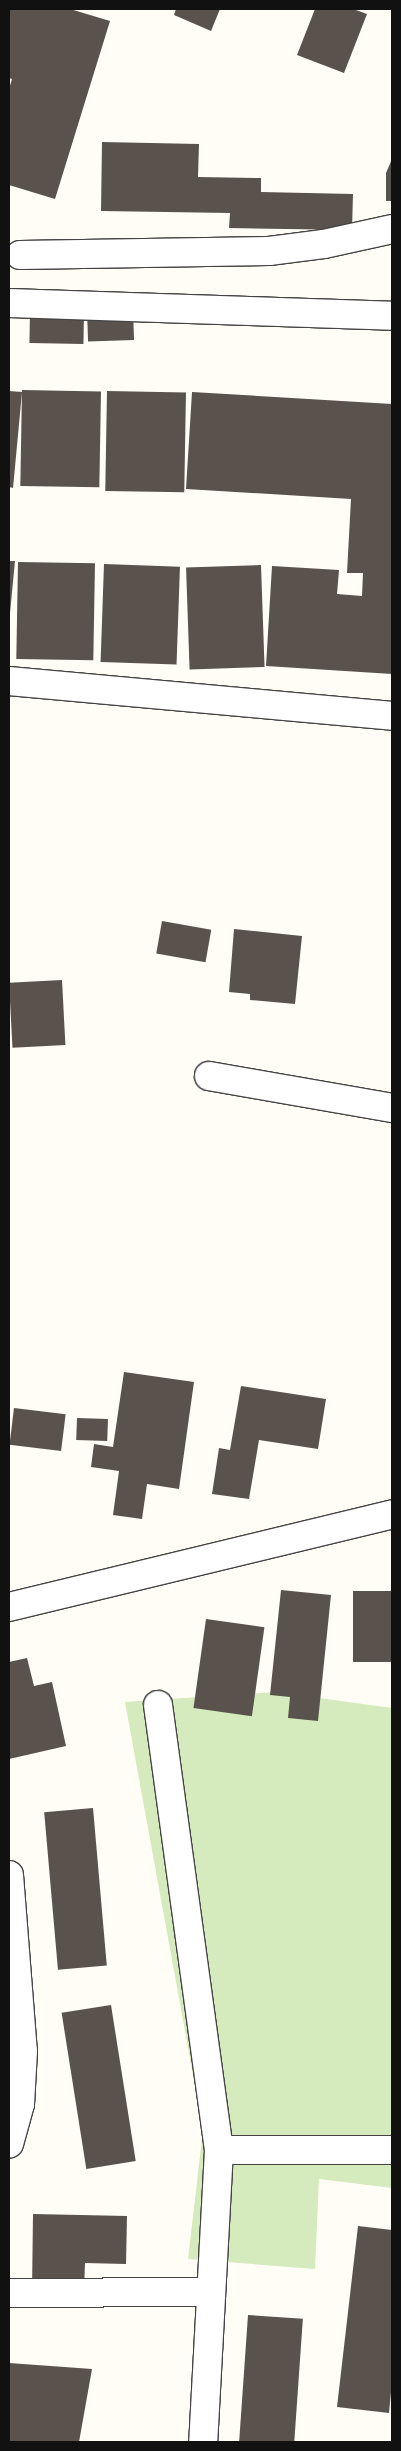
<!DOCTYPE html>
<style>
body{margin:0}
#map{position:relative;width:401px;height:2451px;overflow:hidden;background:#fffdf5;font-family:Literata,serif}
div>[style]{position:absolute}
.green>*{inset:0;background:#d5ebbd}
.building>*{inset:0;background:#5a524d;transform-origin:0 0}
.roads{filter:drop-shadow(1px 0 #444) drop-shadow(-1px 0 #444) drop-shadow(0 1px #444) drop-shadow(0 -1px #444)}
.minor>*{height:28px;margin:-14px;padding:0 14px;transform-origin:14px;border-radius:14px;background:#fff}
span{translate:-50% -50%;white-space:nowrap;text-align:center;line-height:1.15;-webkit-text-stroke:5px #fff;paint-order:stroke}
.frame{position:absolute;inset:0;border:10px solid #111;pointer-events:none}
</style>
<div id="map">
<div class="green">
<i style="clip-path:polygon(275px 1692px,392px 1708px,392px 2188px,319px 2179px,315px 2269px,188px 2259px,203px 2130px,125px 1702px)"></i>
</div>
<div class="building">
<i style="clip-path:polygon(9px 9px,70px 9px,110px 21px,55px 199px,9px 185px,9px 89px,12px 79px,9px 78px)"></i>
<i style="clip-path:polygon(176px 9px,220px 9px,211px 31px,174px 15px)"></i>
<i style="clip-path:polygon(315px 9px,353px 9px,367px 14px,344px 73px,297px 55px)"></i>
<i style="clip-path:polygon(102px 142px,199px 144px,198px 177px,261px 178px,261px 192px,353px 194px,352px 230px,229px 228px,230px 213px,101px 211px)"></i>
<i style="clip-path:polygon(392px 159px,392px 201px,386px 201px,386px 173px)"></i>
<i style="left:133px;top:310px;width:30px;height:46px;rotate:88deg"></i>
<i style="left:30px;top:311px;width:54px;height:32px;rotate:1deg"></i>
<i style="left:22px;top:390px;width:79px;height:96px;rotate:1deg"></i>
<i style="clip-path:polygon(9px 391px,22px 392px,13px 488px,9px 487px)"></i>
<i style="left:107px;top:391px;width:79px;height:100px;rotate:1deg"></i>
<i style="clip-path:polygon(192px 392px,392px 404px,392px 674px,266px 666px,272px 566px,339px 570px,337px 594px,362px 596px,363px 573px,347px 573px,351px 499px,186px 489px)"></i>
<i style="clip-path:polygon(9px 561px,15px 561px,10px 613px,9px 613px)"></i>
<i style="left:18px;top:562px;width:77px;height:97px;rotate:1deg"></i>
<i style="left:104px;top:564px;width:76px;height:98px;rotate:2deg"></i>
<i style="left:261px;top:565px;width:102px;height:75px;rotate:88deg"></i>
<i style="left:162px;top:921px;width:50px;height:33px;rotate:10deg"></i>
<i style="clip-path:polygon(234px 929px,302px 936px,295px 1004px,250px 1000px,250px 994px,229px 992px)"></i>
<i style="left:62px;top:980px;width:65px;height:53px;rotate:87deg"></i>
<i style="clip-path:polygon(124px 1372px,194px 1382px,179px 1489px,147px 1484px,142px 1519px,113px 1515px,119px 1471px,91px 1467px,94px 1444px,113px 1447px)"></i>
<i style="clip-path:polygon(241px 1386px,326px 1399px,318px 1449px,259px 1440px,249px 1499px,212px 1494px,219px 1448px,230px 1450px)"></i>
<i style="left:14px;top:1408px;width:52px;height:37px;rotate:7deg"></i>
<i style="left:77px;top:1418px;width:31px;height:22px;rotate:2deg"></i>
<i style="clip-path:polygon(281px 1590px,331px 1595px,318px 1721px,288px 1718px,290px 1697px,270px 1695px)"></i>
<i style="left:392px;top:1591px;width:71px;height:39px;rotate:90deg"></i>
<i style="left:206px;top:1619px;width:59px;height:90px;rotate:8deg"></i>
<i style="clip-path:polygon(27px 1658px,34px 1686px,52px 1682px,66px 1746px,9px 1759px,9px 1662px)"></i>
<i style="left:93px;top:1808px;width:158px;height:49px;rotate:85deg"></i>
<i style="left:111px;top:2005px;width:158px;height:50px;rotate:81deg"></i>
<i style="clip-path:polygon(33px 2214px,127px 2216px,126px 2264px,85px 2263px,84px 2292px,32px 2291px)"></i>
<i style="clip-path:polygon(358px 2226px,392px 2230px,392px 2381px,389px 2413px,337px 2407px)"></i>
<i style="left:248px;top:2315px;width:55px;height:127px;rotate:4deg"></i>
<i style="clip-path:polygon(9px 2363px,92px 2369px,79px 2442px,9px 2442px)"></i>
</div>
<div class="roads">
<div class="minor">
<i style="left:20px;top:255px;width:249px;rotate:-0.9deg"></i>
<i style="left:269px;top:251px;width:55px;rotate:-7.3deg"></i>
<i style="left:324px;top:244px;width:70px;rotate:-12.4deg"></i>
<i style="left:9px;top:303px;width:383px;rotate:1.9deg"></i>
<i style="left:9px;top:681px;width:385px;rotate:5.2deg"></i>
<i style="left:209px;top:1076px;width:186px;rotate:9.9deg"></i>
<i style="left:9px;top:1607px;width:394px;rotate:-13.6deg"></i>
<i style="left:158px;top:1705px;width:449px;rotate:82.2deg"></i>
<i style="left:219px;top:2150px;width:292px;rotate:93.1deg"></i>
<i style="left:9px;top:1875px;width:177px;rotate:85.5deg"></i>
<i style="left:23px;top:2051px;width:53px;rotate:93.2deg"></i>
<i style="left:20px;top:2104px;width:41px;rotate:105.4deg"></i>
<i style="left:219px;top:2150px;width:173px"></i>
<i style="left:9px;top:2293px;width:202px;rotate:-0.3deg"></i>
</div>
</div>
<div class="frame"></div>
</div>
